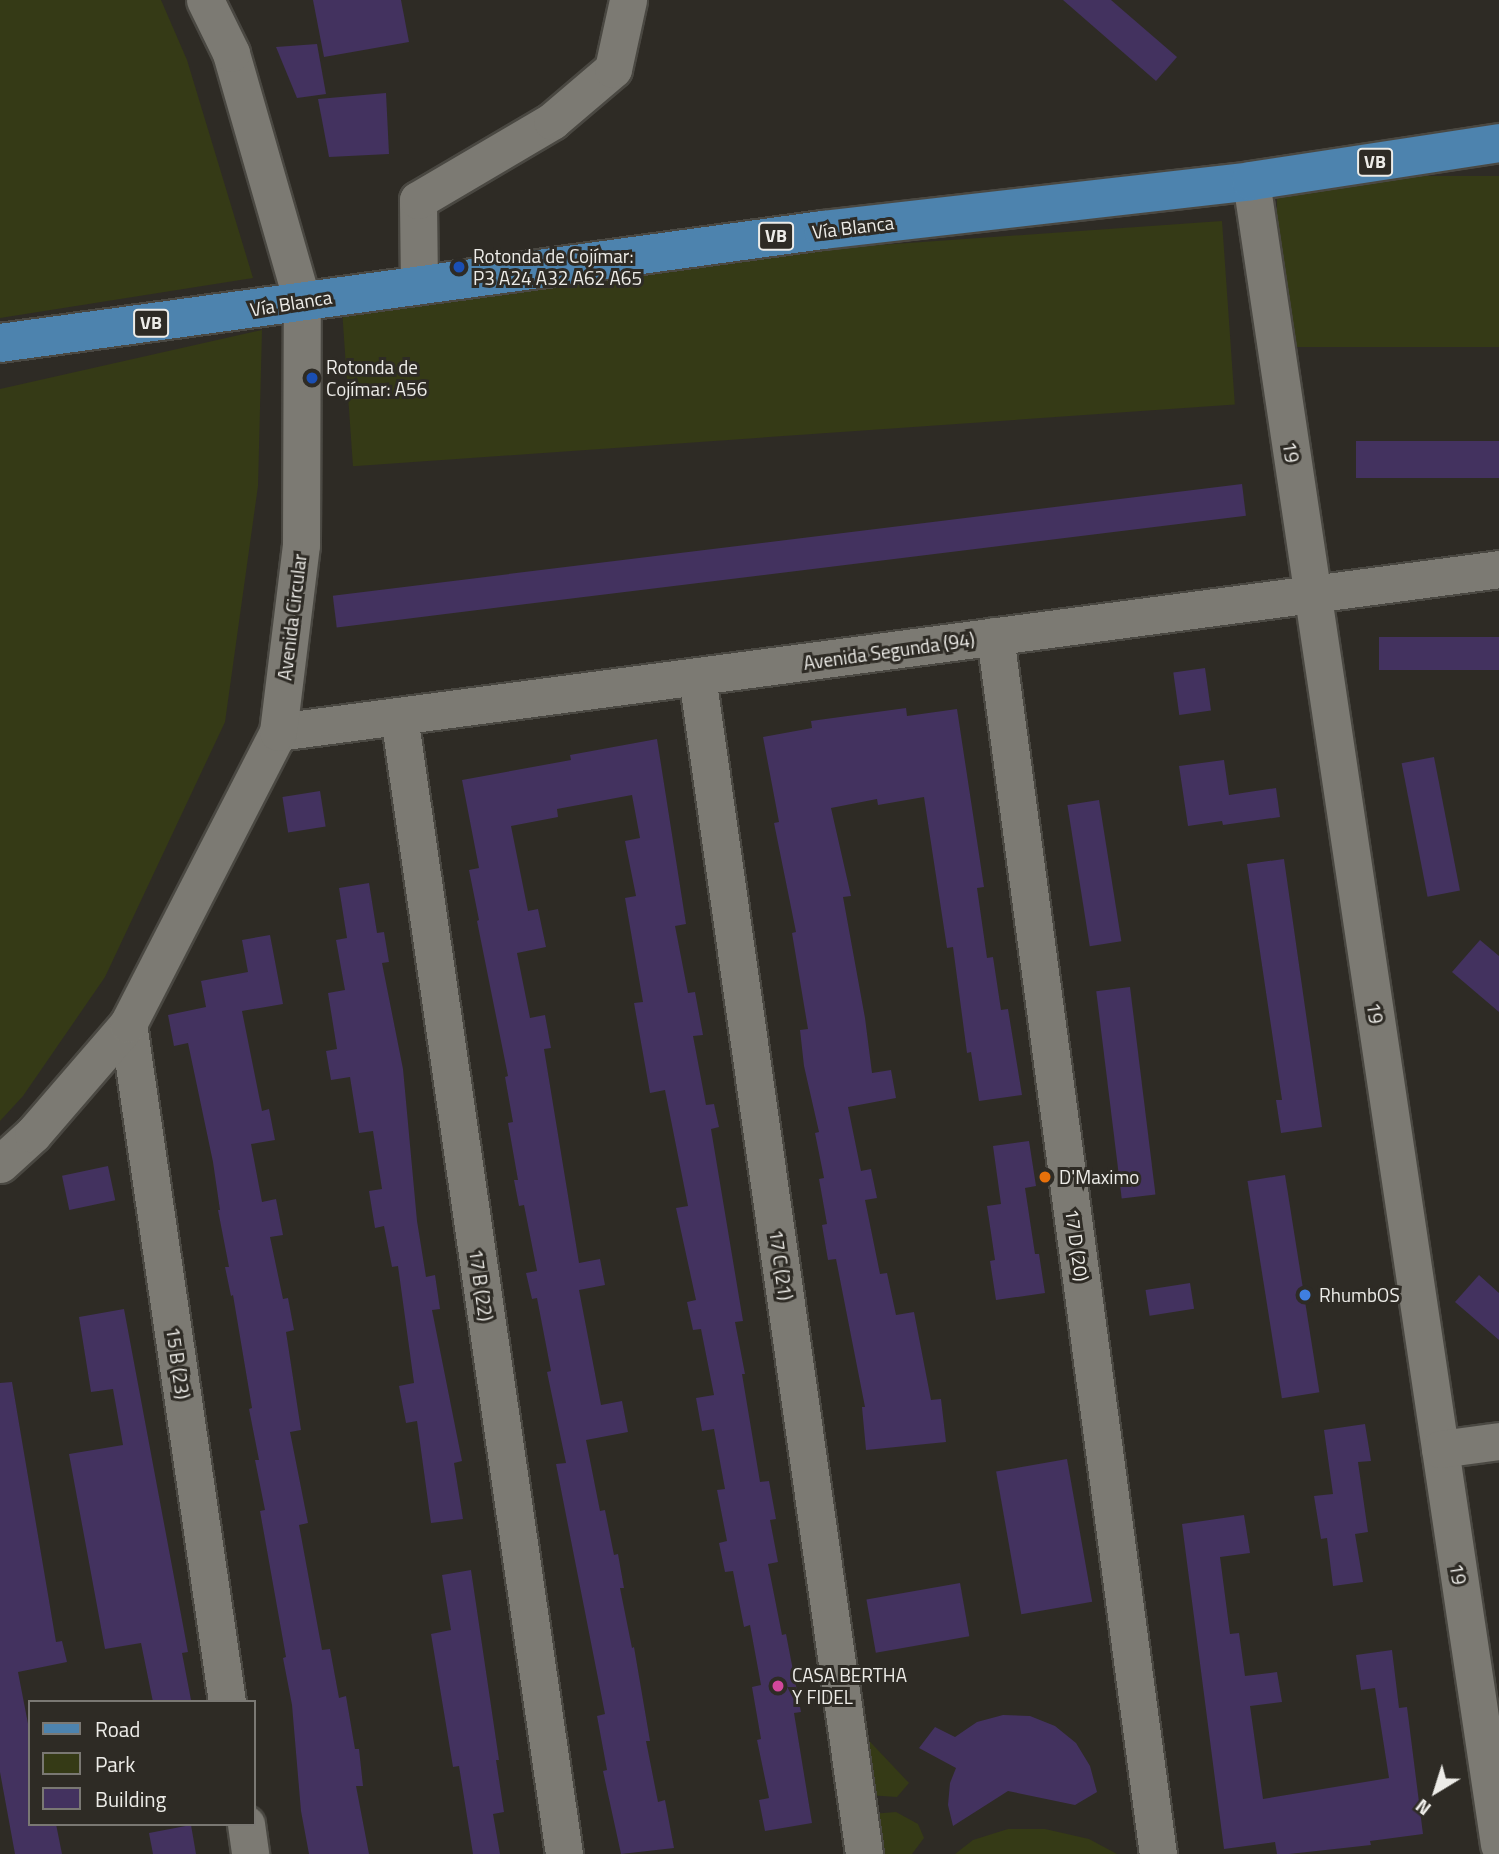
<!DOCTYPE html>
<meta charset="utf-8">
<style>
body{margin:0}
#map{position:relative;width:1499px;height:1854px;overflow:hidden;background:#2e2b25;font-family:"Titillium Web",sans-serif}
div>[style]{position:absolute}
.green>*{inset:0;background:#353a16;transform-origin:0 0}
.building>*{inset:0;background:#43325f;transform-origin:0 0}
.roads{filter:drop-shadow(2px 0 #4a4842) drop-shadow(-2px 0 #4a4842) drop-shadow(0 2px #4a4842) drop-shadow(0 -2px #4a4842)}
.minor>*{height:37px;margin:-18.5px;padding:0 18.5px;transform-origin:18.5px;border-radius:18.5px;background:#7c7a73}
.major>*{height:38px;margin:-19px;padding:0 19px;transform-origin:19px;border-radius:19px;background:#4d83ae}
.dots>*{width:19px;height:19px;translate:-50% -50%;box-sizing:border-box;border:4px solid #2e2b25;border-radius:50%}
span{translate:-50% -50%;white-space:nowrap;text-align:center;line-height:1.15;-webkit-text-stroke:6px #2e2b25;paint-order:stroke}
.shield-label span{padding:2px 5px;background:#2e2b25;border:2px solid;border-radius:5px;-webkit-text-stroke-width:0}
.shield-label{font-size:18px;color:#edece8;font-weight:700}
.street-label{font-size:19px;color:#edece8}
.poi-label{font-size:19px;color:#edece8}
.left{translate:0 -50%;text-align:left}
.legend{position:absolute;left:28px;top:1700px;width:228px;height:126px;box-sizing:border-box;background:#2e2b25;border:2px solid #7a7873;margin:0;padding:9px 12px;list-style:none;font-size:21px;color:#edece8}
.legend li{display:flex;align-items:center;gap:14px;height:35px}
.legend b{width:35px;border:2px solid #7a7873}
.north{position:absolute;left:1401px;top:1756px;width:70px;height:70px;-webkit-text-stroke:5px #2e2b25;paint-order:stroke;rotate:218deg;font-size:19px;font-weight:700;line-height:28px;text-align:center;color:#edece8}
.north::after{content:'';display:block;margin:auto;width:24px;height:32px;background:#edece8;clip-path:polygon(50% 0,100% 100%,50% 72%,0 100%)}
</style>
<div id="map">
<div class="green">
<i style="clip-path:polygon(0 0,161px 0,187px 60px,253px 278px,0 318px)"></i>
<i style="left:1499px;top:176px;width:171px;height:222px;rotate:90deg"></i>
<i style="left:1222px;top:221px;width:184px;height:884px;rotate:86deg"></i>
<i style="clip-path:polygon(262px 330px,258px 486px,225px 722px,105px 977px,23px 1096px,0 1121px,0 389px)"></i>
<i style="clip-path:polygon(857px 1728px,909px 1783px,897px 1797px,868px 1795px)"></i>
<i style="clip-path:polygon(896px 1812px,918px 1824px,924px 1838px,912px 1854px,875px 1854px,871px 1814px)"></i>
<i style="clip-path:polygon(1008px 1829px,1045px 1829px,1089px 1839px,1117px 1854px,955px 1854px,973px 1840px)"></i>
</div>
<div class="building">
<i style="clip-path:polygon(313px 0,401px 0,409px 42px,324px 57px)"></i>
<i style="clip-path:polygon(1063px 0,1111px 0,1177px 57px,1156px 81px)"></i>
<i style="clip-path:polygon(317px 44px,326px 94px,297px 98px,276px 47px)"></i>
<i style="clip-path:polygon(386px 93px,389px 154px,329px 157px,318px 99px)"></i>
<i style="left:1499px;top:441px;width:37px;height:143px;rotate:90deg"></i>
<i style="left:1242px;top:484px;width:32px;height:916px;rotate:83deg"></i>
<i style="left:1499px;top:637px;width:33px;height:120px;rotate:90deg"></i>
<i style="left:1205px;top:668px;width:43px;height:32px;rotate:82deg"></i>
<i style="clip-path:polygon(906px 708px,907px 716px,957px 709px,984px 887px,977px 888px,987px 958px,993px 957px,1001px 1010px,1008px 1009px,1022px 1095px,979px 1101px,971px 1052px,967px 1053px,953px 947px,947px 948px,924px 797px,878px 805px,877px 799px,831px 808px,851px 896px,843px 897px,865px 1018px,872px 1073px,891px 1070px,896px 1098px,848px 1107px,861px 1171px,871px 1169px,877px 1198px,865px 1200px,880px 1274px,887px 1273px,896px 1315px,914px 1312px,931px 1400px,941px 1399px,946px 1442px,866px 1450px,862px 1407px,865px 1407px,836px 1259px,828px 1260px,822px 1225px,827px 1224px,819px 1179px,824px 1178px,815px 1133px,819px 1132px,804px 1066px,800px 1030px,808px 1029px,792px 933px,796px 932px,774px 823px,779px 822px,763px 737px,812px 728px,811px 721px)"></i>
<i style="clip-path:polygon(657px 739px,686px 924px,675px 926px,688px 993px,695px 992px,703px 1035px,693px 1036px,706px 1105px,714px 1104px,719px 1127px,711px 1129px,743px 1321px,735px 1322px,745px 1374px,742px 1374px,760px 1482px,769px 1481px,776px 1519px,770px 1520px,778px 1562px,768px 1564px,782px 1635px,786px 1634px,801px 1712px,794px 1713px,812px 1823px,765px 1831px,759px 1800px,769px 1798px,757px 1740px,761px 1739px,752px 1687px,761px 1685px,750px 1625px,744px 1627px,733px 1571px,725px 1572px,719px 1543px,727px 1541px,717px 1490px,725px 1489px,714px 1429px,702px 1431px,696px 1398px,714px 1395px,701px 1329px,693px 1330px,687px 1302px,696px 1300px,676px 1208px,688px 1206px,665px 1090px,650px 1093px,634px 1003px,643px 1002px,625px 898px,636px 896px,625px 841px,640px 838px,632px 795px,557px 809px,558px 817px,511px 826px,528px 911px,538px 909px,546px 947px,517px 953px,530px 1018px,545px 1015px,551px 1048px,544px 1049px,579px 1263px,600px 1259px,605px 1285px,579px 1290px,601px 1405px,622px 1401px,628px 1432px,586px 1440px,600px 1511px,605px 1510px,614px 1555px,618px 1554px,624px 1588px,620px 1588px,632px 1648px,634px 1647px,650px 1741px,646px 1741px,658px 1802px,665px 1800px,674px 1848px,621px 1854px,603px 1771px,607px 1770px,597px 1716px,605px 1714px,556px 1464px,566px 1463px,547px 1372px,551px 1371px,537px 1298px,532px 1299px,526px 1273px,537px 1271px,524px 1205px,519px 1206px,514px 1180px,518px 1180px,508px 1123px,513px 1122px,505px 1077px,508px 1076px,477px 921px,479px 920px,469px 870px,479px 868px,462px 780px,571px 760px,570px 755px)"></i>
<i style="left:1434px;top:757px;width:136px;height:33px;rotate:79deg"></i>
<i style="clip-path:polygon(1224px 760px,1229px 795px,1276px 788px,1280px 817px,1223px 825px,1222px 821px,1188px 826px,1179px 766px)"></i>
<i style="left:320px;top:791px;width:36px;height:38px;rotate:81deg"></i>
<i style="left:1099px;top:800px;width:143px;height:32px;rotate:81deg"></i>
<i style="clip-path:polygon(1284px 859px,1322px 1127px,1281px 1133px,1276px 1100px,1282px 1100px,1247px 864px)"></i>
<i style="clip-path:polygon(369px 883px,377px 933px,384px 932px,389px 962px,382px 963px,403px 1069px,417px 1221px,426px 1277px,435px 1275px,440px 1309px,432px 1310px,462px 1461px,454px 1463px,463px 1519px,431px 1523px,417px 1421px,406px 1423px,399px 1386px,414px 1383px,398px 1266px,392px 1267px,384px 1226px,375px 1228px,369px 1191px,382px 1189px,373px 1131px,359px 1133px,350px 1077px,331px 1080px,326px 1051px,337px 1049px,328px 993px,345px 990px,336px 940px,347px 938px,339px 888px)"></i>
<i style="clip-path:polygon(270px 935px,283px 1004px,242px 1011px,262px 1111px,269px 1109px,275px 1140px,251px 1144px,262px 1202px,276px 1199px,283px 1235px,270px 1237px,283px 1299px,288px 1298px,294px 1330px,286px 1332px,301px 1430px,290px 1432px,308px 1523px,299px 1525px,322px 1650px,330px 1649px,339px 1698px,346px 1696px,355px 1749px,359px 1749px,363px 1786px,356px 1786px,369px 1854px,309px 1854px,301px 1811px,292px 1705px,283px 1658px,286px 1657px,260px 1511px,265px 1510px,255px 1460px,259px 1460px,249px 1409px,252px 1408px,233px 1295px,231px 1296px,225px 1267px,229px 1267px,218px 1210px,220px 1210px,213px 1162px,188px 1043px,174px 1046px,168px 1015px,206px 1007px,201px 981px,248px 972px,242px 940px)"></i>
<i style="clip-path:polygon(1480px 940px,1499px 956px,1499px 1012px,1452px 972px)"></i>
<i style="left:1130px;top:987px;width:209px;height:34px;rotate:83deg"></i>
<i style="clip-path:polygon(1029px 1141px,1036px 1186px,1025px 1188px,1035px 1254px,1039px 1254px,1045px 1293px,996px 1300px,990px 1261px,995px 1260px,987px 1206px,1001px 1204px,993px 1146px)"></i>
<i style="left:108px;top:1166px;width:35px;height:47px;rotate:78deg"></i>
<i style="left:1285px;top:1175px;width:220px;height:38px;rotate:81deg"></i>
<i style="clip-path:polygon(1479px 1275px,1499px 1293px,1499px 1340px,1455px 1302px)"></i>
<i style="left:1190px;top:1283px;width:26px;height:45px;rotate:81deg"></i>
<i style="clip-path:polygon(124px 1309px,188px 1652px,182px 1653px,191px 1700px,179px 1702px,153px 1702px,141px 1643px,105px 1649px,69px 1454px,123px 1445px,113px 1389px,91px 1392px,79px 1317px)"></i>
<i style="clip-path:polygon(12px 1382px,56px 1642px,62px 1641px,67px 1662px,18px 1672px,30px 1734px,30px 1824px,56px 1824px,62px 1854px,15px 1854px,0 1772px,0 1383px)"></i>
<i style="clip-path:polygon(1365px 1424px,1371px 1461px,1358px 1462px,1368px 1532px,1355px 1534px,1363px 1582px,1333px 1586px,1327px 1538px,1321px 1539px,1314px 1496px,1333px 1494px,1324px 1430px)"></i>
<i style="left:1067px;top:1459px;width:145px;height:72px;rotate:80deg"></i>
<i style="clip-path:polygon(1244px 1515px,1250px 1553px,1220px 1557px,1230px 1634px,1239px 1633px,1245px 1676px,1277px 1672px,1282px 1702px,1250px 1706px,1263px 1799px,1389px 1778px,1375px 1688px,1361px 1690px,1356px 1655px,1392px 1650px,1399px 1708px,1407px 1707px,1423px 1834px,1370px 1841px,1371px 1845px,1289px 1854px,1277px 1854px,1275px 1842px,1224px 1849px,1182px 1524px)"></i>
<i style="clip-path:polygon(471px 1570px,499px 1760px,496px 1760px,504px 1812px,493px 1814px,500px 1854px,473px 1854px,459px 1766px,453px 1767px,431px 1634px,451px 1630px,442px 1575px)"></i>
<i style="left:960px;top:1583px;width:54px;height:95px;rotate:80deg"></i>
<i style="clip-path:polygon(1003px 1715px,1030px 1716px,1055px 1726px,1076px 1743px,1090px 1766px,1097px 1792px,1075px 1805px,1008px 1791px,953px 1826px,948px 1805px,950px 1783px,956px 1768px,919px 1748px,935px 1727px,955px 1737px,977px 1722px)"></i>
<i style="clip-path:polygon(191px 1825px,196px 1854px,153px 1854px,149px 1833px)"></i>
</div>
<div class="roads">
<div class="minor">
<i style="left:1251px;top:181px;width:1682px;rotate:81.52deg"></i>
<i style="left:419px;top:285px;width:85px;rotate:-90.7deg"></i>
<i style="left:418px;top:200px;width:156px;rotate:-30.5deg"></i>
<i style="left:552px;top:121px;width:80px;rotate:-40.4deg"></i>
<i style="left:613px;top:69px;width:71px;rotate:-77.7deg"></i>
<i style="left:995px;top:636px;width:1229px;rotate:82.38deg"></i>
<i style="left:697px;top:676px;width:1190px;rotate:81.93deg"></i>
<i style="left:399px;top:716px;width:1150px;rotate:81.75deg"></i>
<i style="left:278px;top:732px;width:1232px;rotate:-7.6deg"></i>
<i style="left:128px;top:1024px;width:685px;rotate:81.69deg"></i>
<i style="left:0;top:1164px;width:45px;rotate:-42.3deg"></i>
<i style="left:33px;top:1134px;width:145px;rotate:-49.2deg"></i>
<i style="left:128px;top:1024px;width:328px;rotate:-62.8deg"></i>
<i style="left:278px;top:732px;width:188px;rotate:-83deg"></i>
<i style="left:301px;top:545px;width:244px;rotate:-89.8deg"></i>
<i style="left:302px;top:301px;width:258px;rotate:-106deg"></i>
<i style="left:231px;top:53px;width:59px;rotate:-116.1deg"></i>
<i style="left:1440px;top:1449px;width:60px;rotate:-7.7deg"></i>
<i style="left:246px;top:1824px;width:30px;rotate:82deg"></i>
</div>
<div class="major">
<i style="left:0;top:343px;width:831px;rotate:-7.82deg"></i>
<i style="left:823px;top:230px;width:431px;rotate:-6.5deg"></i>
<i style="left:1251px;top:181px;width:251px;rotate:-8.7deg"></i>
</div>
</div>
<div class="dots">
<i style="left:459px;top:267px;background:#1a4fb4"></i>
<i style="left:312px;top:378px;background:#1a4fb4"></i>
<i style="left:1045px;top:1177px;background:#e8710a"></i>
<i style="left:1305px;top:1295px;background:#3f7fe0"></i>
<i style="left:778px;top:1686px;background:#d1479c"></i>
</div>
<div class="shield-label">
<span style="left:1375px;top:162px">VB</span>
<span style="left:776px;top:236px">VB</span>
<span style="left:151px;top:323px">VB</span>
</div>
<div class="street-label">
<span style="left:853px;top:227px;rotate:-7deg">Vía Blanca</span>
<span style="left:291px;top:303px;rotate:-9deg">Vía Blanca</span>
<span style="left:1291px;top:452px;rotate:82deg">19</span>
<span style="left:292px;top:617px;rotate:-83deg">Avenida Circular</span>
<span style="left:889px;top:651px;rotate:-8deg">Avenida Segunda (94)</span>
<span style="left:1375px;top:1013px;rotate:82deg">19</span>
<span style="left:1077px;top:1245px;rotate:82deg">17 D (20)</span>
<span style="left:781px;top:1265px;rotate:82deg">17 C (21)</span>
<span style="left:481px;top:1285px;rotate:82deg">17 B (22)</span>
<span style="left:178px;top:1363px;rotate:82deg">15 B (23)</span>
<span style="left:1458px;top:1574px;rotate:81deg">19</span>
</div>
<div class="poi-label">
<span class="left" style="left:473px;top:267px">Rotonda de Cojímar:<br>P3 A24 A32 A62 A65</span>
<span class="left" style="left:326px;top:378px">Rotonda de<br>Cojímar: A56</span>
<span class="left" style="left:1059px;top:1177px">D'Maximo</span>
<span class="left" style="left:1319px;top:1295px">RhumbOS</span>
<span class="left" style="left:792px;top:1686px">CASA BERTHA<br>Y FIDEL</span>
</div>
<ul class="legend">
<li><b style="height:9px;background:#4d83ae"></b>Road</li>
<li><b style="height:19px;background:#353a16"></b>Park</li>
<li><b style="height:19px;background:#43325f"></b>Building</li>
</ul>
<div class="north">N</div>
</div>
